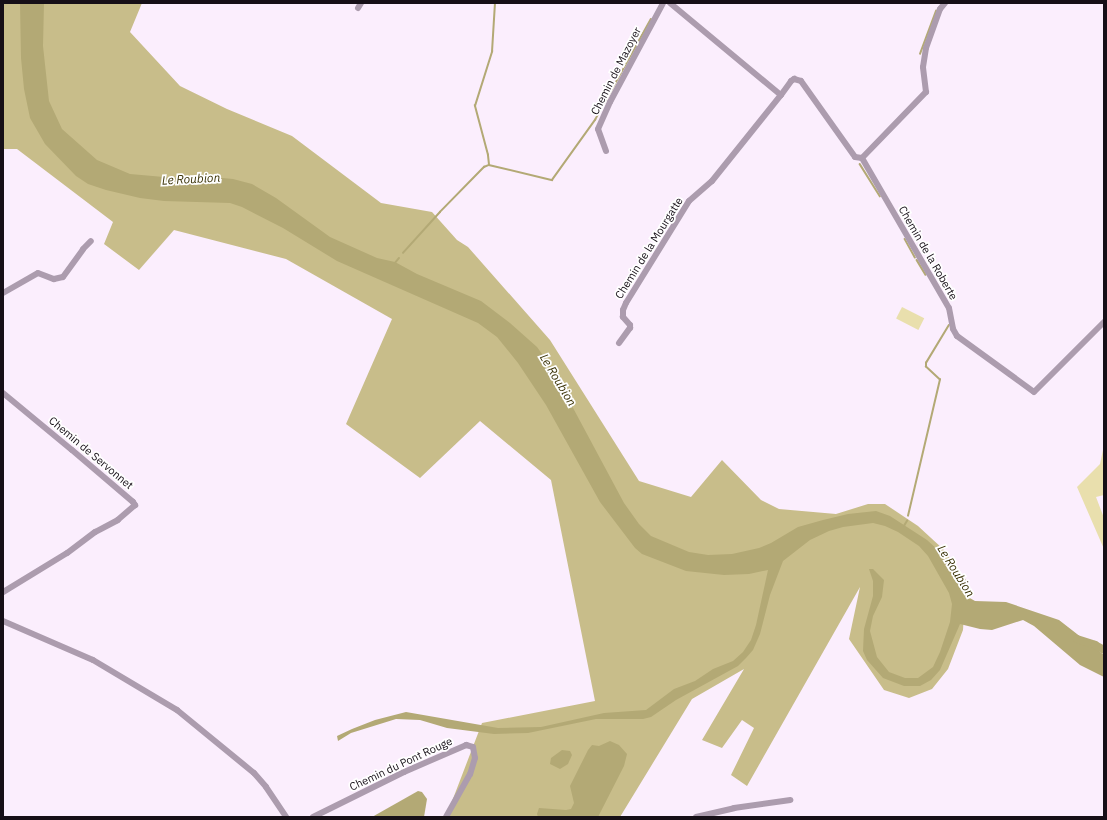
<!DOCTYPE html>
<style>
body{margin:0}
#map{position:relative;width:1107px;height:820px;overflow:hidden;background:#fbeefd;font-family:"IBM Plex Sans",sans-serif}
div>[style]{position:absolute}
.green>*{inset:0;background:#e9dfad;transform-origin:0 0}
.forest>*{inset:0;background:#c8bd8a}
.water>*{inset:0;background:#b3a975}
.stream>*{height:1.5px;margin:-0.75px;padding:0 0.75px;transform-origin:0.75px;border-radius:0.75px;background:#b3a975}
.river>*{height:8px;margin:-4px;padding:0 4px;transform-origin:4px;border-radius:4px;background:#b3a975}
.minor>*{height:6px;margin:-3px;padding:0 3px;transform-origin:3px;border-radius:3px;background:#ac9cae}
span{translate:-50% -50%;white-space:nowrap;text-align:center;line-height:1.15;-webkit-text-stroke:3.5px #fff;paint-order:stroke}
.street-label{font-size:11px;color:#160f17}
.water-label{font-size:12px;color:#3a3206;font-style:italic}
.frame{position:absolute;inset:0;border:4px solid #160f17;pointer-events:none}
</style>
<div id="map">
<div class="green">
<i style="left:902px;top:307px;width:25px;height:13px;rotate:27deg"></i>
<i style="clip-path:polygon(1104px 445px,1104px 495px,1096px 497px,1104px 518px,1104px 549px,1077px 487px,1100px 464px)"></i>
</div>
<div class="forest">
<i style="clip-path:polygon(3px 3px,142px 3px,130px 32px,180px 86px,227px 109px,292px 136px,381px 203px,432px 212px,457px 240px,468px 247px,550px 340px,639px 481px,691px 497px,722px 460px,761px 500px,779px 509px,836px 514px,868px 504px,885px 504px,918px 526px,943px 549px,966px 580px,963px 630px,948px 669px,932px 689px,909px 698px,884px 690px,849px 639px,860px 587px,747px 786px,731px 775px,754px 728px,742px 720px,722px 748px,702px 740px,744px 669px,692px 699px,620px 817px,446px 817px,482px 723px,595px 701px,551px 480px,480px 421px,420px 478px,346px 424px,392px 319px,286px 259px,174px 230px,139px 270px,104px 244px,113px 222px,17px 149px,3px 149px)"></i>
</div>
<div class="water">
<i style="clip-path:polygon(20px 3px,44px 3px,43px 46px,49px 101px,62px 129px,97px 160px,130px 174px,175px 178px,202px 176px,233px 179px,252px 184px,276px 198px,330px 237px,377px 258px,395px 262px,417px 274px,481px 301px,510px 323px,537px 347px,550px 365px,624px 503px,639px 524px,651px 536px,689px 552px,708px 555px,732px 554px,759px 548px,771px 543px,798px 527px,823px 520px,848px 514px,876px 511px,890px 516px,927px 540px,939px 551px,968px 597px,975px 601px,1006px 602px,1059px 620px,1104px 655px,1104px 677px,1080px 665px,1034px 626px,1023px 620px,992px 630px,980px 629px,960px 624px,940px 670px,931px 680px,920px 686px,904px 686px,883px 678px,867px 660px,863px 651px,864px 629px,873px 596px,873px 581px,869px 569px,873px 569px,884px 580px,882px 597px,873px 616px,870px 631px,877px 657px,889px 672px,905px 678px,918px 678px,933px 667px,940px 652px,950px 622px,952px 604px,949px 593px,928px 556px,919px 546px,898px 532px,885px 526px,873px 523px,843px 527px,829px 531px,810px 540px,783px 561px,770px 595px,760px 634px,753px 650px,746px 658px,738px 666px,676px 700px,651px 717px,643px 719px,596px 719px,528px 733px,494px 734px,447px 728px,420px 720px,396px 719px,351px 733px,338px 741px,337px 736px,352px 729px,375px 720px,406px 712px,498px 728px,541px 727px,604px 713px,646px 710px,674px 689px,695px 681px,713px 669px,733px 661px,743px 652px,751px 640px,756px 625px,768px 570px,749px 574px,724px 575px,686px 571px,642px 554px,635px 548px,600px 502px,546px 405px,518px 363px,497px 337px,478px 323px,337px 261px,283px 228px,242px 207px,230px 203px,164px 201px,140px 198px,106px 190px,88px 184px,76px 176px,45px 144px,30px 118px,24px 89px,21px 58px)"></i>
<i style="clip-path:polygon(610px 741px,619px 745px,627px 754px,624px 766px,598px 817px,538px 817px,537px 814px,539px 808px,566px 810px,571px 809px,574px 803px,570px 786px,588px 750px,592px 745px,599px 746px)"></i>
<i style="clip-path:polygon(562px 750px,570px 751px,572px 755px,568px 764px,560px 769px,550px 764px,551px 758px)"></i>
<i style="clip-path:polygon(418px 791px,422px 792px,427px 799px,424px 817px,372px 817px)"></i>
</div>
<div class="stream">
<i style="left:920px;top:54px;width:46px;rotate:-69.6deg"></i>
<i style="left:860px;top:164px;width:38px;rotate:58deg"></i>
<i style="left:489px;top:165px;width:10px;rotate:-96deg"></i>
<i style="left:488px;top:155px;width:51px;rotate:-104.9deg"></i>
<i style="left:475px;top:106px;width:57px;rotate:-72.5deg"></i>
<i style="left:492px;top:52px;width:49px;rotate:-86.5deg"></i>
<i style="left:905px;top:239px;width:21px;rotate:61deg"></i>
<i style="left:403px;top:253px;width:55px;rotate:-47.9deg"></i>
<i style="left:440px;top:212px;width:63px;rotate:-45.6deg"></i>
<i style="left:484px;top:167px;width:5px;rotate:-22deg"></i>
<i style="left:489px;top:165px;width:65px;rotate:13.4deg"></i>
<i style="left:552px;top:180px;width:74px;rotate:-54.4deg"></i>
<i style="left:595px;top:120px;width:115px;rotate:-61deg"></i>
<i style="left:917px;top:260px;width:17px;rotate:59deg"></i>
<i style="left:395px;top:263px;width:6px;rotate:-51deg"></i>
<i style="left:908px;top:516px;width:140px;rotate:-76.8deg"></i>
<i style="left:940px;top:380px;width:19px;rotate:-137deg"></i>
<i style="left:926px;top:367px;width:4px;rotate:-90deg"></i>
<i style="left:926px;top:363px;width:44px;rotate:-58.8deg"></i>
<i style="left:904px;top:526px;width:6px;rotate:-59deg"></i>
</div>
<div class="river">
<i style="left:1077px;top:639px;width:19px;rotate:18deg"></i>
<i style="left:1095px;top:645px;width:10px;rotate:29deg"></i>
</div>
<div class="minor">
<i style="left:670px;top:3px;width:144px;rotate:39.7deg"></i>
<i style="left:781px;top:95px;width:17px;rotate:-54deg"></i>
<i style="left:791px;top:81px;width:4px;rotate:-34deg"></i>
<i style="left:794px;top:79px;width:7px;rotate:16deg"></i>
<i style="left:801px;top:81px;width:93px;rotate:54.6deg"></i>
<i style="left:855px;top:157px;width:7px;rotate:8deg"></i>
<i style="left:862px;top:158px;width:92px;rotate:-45.9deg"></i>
<i style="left:926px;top:92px;width:25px;rotate:-97deg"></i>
<i style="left:923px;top:67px;width:19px;rotate:-81deg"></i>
<i style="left:926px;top:48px;width:41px;rotate:-70.3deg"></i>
<i style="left:940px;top:9px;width:8px;rotate:-50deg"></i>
<i style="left:358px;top:8px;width:6px;rotate:-59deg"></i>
<i style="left:606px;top:151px;width:23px;rotate:-110deg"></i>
<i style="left:598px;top:129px;width:30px;rotate:-66deg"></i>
<i style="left:610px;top:102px;width:112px;rotate:-61.8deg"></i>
<i style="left:862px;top:158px;width:173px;rotate:59.9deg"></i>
<i style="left:949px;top:308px;width:21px;rotate:79deg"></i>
<i style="left:953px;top:329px;width:8px;rotate:60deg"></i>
<i style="left:957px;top:336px;width:95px;rotate:36deg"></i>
<i style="left:1034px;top:392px;width:99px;rotate:-45deg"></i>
<i style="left:3px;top:293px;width:40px;rotate:-29.7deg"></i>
<i style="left:38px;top:273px;width:17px;rotate:21deg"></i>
<i style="left:54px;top:279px;width:9px;rotate:-13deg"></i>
<i style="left:63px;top:277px;width:34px;rotate:-54deg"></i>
<i style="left:83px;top:249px;width:11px;rotate:-45deg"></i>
<i style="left:619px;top:343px;width:19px;rotate:-54deg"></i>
<i style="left:630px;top:328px;width:3px;rotate:-90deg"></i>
<i style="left:630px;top:325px;width:11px;rotate:-131deg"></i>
<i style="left:623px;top:317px;width:7px;rotate:-90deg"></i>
<i style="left:623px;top:310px;width:8px;rotate:-67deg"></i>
<i style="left:626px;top:303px;width:120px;rotate:-58.3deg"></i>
<i style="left:689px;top:201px;width:30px;rotate:-41deg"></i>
<i style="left:712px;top:181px;width:110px;rotate:-51.3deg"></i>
<i style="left:3px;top:393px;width:89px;rotate:39.6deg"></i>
<i style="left:72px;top:450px;width:80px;rotate:40.4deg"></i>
<i style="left:133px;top:502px;width:4px;rotate:56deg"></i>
<i style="left:135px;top:505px;width:23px;rotate:139deg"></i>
<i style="left:118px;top:520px;width:26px;rotate:152deg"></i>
<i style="left:95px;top:532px;width:35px;rotate:143deg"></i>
<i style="left:67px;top:553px;width:75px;rotate:148.6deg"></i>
<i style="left:3px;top:621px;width:98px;rotate:23.4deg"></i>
<i style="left:93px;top:660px;width:98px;rotate:30.8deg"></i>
<i style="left:177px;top:710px;width:99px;rotate:39.3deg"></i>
<i style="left:254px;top:773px;width:18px;rotate:49deg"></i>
<i style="left:266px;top:787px;width:36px;rotate:56deg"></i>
<i style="left:313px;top:817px;width:102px;rotate:-26.3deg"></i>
<i style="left:404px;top:772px;width:68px;rotate:-23.5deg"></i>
<i style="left:466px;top:745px;width:7px;rotate:16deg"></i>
<i style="left:473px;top:747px;width:11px;rotate:80deg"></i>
<i style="left:475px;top:758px;width:17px;rotate:107deg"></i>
<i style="left:470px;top:774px;width:49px;rotate:119.2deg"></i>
<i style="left:696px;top:817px;width:39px;rotate:-13deg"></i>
<i style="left:734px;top:808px;width:57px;rotate:-8.1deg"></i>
</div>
<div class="street-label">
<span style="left:616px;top:71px;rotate:-63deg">Chemin de Mazoyer</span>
<span style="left:649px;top:248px;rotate:-58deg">Chemin de la Mourgatte</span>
<span style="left:928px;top:253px;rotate:60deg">Chemin de la Roberte</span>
<span style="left:91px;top:453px;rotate:40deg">Chemin de Servonnet</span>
<span style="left:401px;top:764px;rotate:-25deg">Chemin du Pont Rouge</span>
</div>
<div class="water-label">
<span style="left:191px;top:179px;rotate:-3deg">Le Roubion</span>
<span style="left:558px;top:380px;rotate:59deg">Le Roubion</span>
<span style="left:956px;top:571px;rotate:58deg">Le Roubion</span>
</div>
<div class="frame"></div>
</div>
